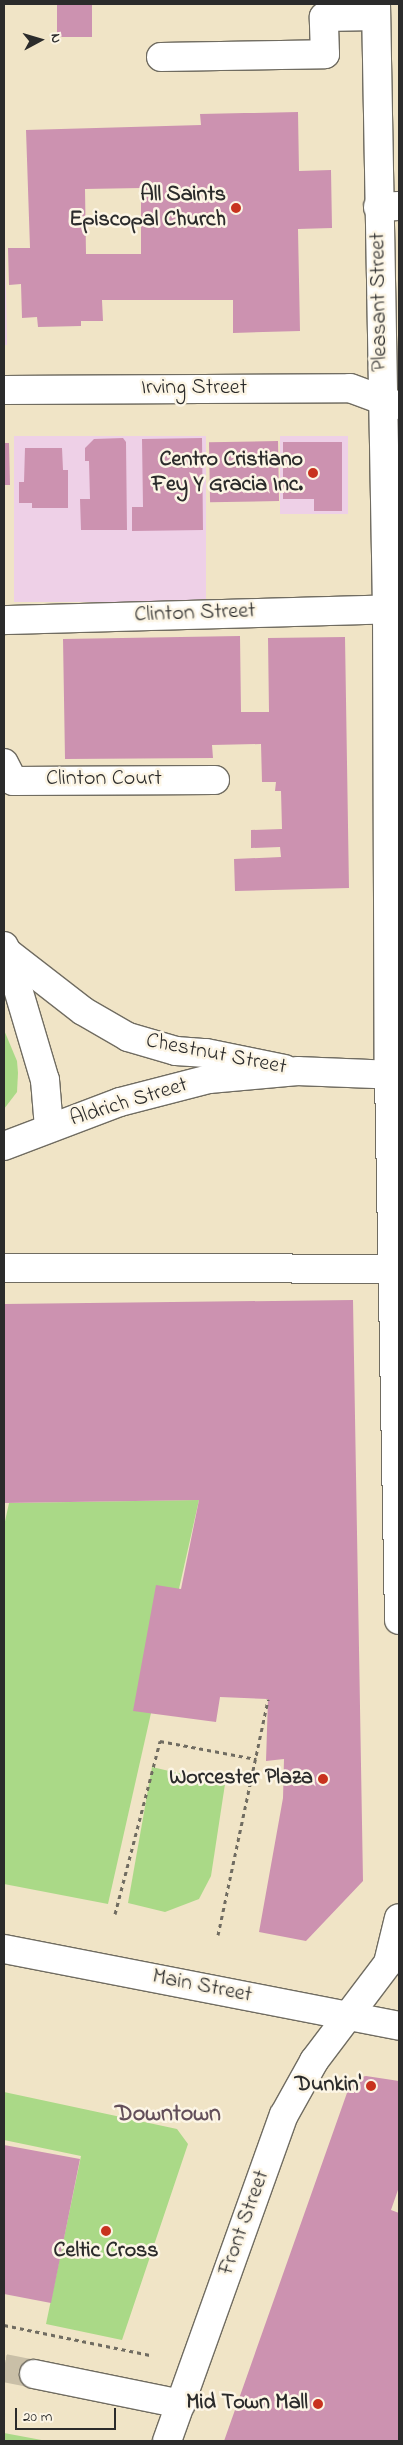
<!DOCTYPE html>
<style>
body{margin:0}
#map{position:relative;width:403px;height:2445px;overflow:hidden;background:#f0e4c6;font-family:"Indie Flower",sans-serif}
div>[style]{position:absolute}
.built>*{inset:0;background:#eed0e7;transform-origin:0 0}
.green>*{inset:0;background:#aad987}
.building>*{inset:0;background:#cc92b0;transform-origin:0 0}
.minor-tunnel>*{height:28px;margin-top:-14px;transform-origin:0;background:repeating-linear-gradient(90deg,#c9bfa7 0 28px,transparent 0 42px)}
.path>*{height:3px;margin-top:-1.5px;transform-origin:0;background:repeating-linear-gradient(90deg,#706c61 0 4px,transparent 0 8px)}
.roads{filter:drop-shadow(1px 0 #706c61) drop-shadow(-1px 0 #706c61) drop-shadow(0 1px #706c61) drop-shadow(0 -1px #706c61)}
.minor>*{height:28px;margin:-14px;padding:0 14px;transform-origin:14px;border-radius:14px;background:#fff}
.major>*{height:28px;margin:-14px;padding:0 14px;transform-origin:14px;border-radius:14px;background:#fff}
.dots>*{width:14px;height:14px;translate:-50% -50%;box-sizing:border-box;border:2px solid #fcf5e5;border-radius:50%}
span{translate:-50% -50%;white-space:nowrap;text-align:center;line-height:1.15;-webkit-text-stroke:5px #fcf5e5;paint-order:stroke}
.poi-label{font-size:22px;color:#2b2b2b;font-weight:700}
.right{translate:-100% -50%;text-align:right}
.street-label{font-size:22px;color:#2b2b2b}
.neighbourhood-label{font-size:24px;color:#634f5a;font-weight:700}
.frame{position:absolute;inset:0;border:5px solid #2b2b2b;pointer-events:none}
.north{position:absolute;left:15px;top:15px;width:50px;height:50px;-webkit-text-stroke:4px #fcf5e5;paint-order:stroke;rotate:84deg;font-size:14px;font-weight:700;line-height:20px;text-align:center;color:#2b2b2b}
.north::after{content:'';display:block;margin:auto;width:18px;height:22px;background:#2b2b2b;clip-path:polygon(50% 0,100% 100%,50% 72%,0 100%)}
.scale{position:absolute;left:15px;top:2408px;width:101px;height:22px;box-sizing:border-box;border:2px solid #2b2b2b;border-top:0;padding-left:6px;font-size:15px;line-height:18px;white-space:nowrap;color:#2b2b2b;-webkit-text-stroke:4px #fcf5e5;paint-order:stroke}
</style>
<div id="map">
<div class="built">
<i style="clip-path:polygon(4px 180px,7px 345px,4px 345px)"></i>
<i style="left:14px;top:436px;width:192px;height:166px"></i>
<i style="left:280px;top:436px;width:68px;height:78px"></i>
</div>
<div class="green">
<i style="clip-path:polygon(4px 1030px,17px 1061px,18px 1073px,17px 1092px,4px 1109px)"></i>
<i style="clip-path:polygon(199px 1500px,108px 1904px,4px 1884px,4px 1526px,9px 1503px)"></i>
<i style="clip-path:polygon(152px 1767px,225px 1784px,211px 1876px,199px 1899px,165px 1912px,128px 1903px)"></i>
<i style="clip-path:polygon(4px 2092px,177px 2129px,188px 2144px,122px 2340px,46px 2324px,81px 2156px,4px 2140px)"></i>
<i style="clip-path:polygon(4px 2433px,47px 2441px,4px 2441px)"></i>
</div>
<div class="building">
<i style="left:57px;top:4px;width:35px;height:33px"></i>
<i style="clip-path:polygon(evenodd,298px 112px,299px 171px,331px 170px,332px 228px,298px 229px,300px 331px,233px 333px,233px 300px,102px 300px,103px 321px,81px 321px,81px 326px,38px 327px,37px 317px,22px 318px,21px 284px,9px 285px,8px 248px,30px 248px,26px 130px,201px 125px,200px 114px,298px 112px,141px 188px,141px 254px,86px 254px,85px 189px,141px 188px)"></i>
<i style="clip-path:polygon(123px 438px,126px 442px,127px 530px,81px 530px,80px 499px,90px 499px,89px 461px,85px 461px,85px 448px,94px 439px)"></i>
<i style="clip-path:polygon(202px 438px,203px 530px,132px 531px,132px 507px,143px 507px,142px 439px)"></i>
<i style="left:278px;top:441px;width:60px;height:69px;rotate:89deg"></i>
<i style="clip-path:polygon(283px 442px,342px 442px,342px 511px,314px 511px,314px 499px,283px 499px)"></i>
<i style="clip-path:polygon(4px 443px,9px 443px,10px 485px,4px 485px)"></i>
<i style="clip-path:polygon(25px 448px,62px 448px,63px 470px,68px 470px,68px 508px,32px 508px,32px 503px,19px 503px,19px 482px,24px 482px)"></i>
<i style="clip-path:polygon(240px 636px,241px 712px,269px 712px,268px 638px,345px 637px,349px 888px,235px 891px,234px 859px,281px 857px,280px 847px,251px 848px,251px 830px,282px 829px,281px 791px,275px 791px,276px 782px,262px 782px,261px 744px,212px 745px,213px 758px,65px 759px,63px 639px)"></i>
<i style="clip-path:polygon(353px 1300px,363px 1881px,306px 1941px,259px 1932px,283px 1798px,284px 1759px,266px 1761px,268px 1699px,220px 1697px,216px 1722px,133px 1711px,156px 1585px,181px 1589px,199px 1500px,4px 1503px,4px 1304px)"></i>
<i style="clip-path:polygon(366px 2076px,399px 2081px,399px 2187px,391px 2210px,399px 2213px,399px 2441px,224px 2441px,348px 2090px,357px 2078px)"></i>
<i style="clip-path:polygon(4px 2145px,80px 2159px,51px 2303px,4px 2294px)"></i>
</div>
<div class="minor-tunnel">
<i style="left:4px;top:2368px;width:31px;rotate:11deg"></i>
</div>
<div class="path">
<i style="left:115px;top:1914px;width:179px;rotate:-75.4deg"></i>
<i style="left:160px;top:1741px;width:98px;rotate:10.6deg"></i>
<i style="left:218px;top:1935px;width:241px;rotate:-78deg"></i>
<i style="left:4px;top:2325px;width:149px;rotate:11.6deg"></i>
</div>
<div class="roads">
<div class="minor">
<i style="left:161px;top:57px;width:164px;rotate:-1deg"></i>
<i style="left:325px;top:54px;width:37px;rotate:-92deg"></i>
<i style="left:324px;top:17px;width:52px;rotate:-1.1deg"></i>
<i style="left:378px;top:207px;width:21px;rotate:-3deg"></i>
<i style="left:4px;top:620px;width:383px;rotate:-1.6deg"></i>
<i style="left:4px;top:763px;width:20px;rotate:63deg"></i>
<i style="left:13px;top:781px;width:202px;rotate:-0.3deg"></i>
<i style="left:4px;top:946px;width:7px;rotate:63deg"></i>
<i style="left:7px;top:952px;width:96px;rotate:37.8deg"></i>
<i style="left:83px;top:1011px;width:52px;rotate:30deg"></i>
<i style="left:128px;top:1037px;width:50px;rotate:16.3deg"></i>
<i style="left:176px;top:1051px;width:30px;rotate:4deg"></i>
<i style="left:206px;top:1053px;width:80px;rotate:11.6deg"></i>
<i style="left:7px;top:952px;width:134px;rotate:73.5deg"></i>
<i style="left:45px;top:1080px;width:48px;rotate:85.2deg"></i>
<i style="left:4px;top:1268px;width:389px;rotate:0.1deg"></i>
<i style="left:34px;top:2374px;width:150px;rotate:11.5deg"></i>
</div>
<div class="major">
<i style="left:376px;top:4px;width:605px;rotate:88.96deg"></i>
<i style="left:387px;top:609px;width:466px;rotate:89.8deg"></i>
<i style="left:389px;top:1075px;width:545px;rotate:88.95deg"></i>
<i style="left:4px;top:390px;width:346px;rotate:-0.3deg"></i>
<i style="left:350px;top:388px;width:49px;rotate:20.3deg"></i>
<i style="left:4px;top:1146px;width:124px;rotate:-20.8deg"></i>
<i style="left:120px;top:1102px;width:92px;rotate:-14.5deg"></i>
<i style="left:209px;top:1079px;width:89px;rotate:-5.1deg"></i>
<i style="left:298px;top:1071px;width:101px;rotate:2.3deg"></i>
<i style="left:4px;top:1949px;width:402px;rotate:11deg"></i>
<i style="left:167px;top:2441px;width:346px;rotate:-70.3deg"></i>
<i style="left:284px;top:2115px;width:62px;rotate:-60.9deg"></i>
<i style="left:314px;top:2061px;width:123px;rotate:-52.9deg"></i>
<i style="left:388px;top:1963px;width:46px;rotate:-76.3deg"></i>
</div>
</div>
<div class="dots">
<i style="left:236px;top:208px;background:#c8321e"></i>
<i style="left:313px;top:473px;background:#c8321e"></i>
<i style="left:323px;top:1779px;background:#c8321e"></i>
<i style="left:371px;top:2086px;background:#c8321e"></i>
<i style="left:106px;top:2231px;background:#c8321e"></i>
<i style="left:318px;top:2404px;background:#c8321e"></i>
</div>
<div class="poi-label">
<span class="right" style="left:226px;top:208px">All Saints<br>Episcopal Church</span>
<span class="right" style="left:303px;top:473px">Centro Cristiano<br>Fey Y Gracia Inc.</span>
<span class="right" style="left:313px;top:1779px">Worcester Plaza</span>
<span class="right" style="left:361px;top:2086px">Dunkin'</span>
<span style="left:106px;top:2252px">Celtic Cross</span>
<span class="right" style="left:308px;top:2404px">Mid Town Mall</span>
</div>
<div class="street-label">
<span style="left:380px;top:302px;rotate:-91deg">Pleasant Street</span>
<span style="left:194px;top:389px">Irving Street</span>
<span style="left:195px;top:614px;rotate:-2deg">Clinton Street</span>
<span style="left:104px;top:780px">Clinton Court</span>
<span style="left:216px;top:1055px;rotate:11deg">Chestnut Street</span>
<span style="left:129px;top:1103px;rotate:-17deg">Aldrich Street</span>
<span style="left:202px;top:1987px;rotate:11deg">Main Street</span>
<span style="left:245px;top:2223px;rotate:-70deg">Front Street</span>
</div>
<div class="neighbourhood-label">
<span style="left:168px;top:2115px">Downtown</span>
</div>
<div class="frame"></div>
<div class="north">N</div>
<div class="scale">20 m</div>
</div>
